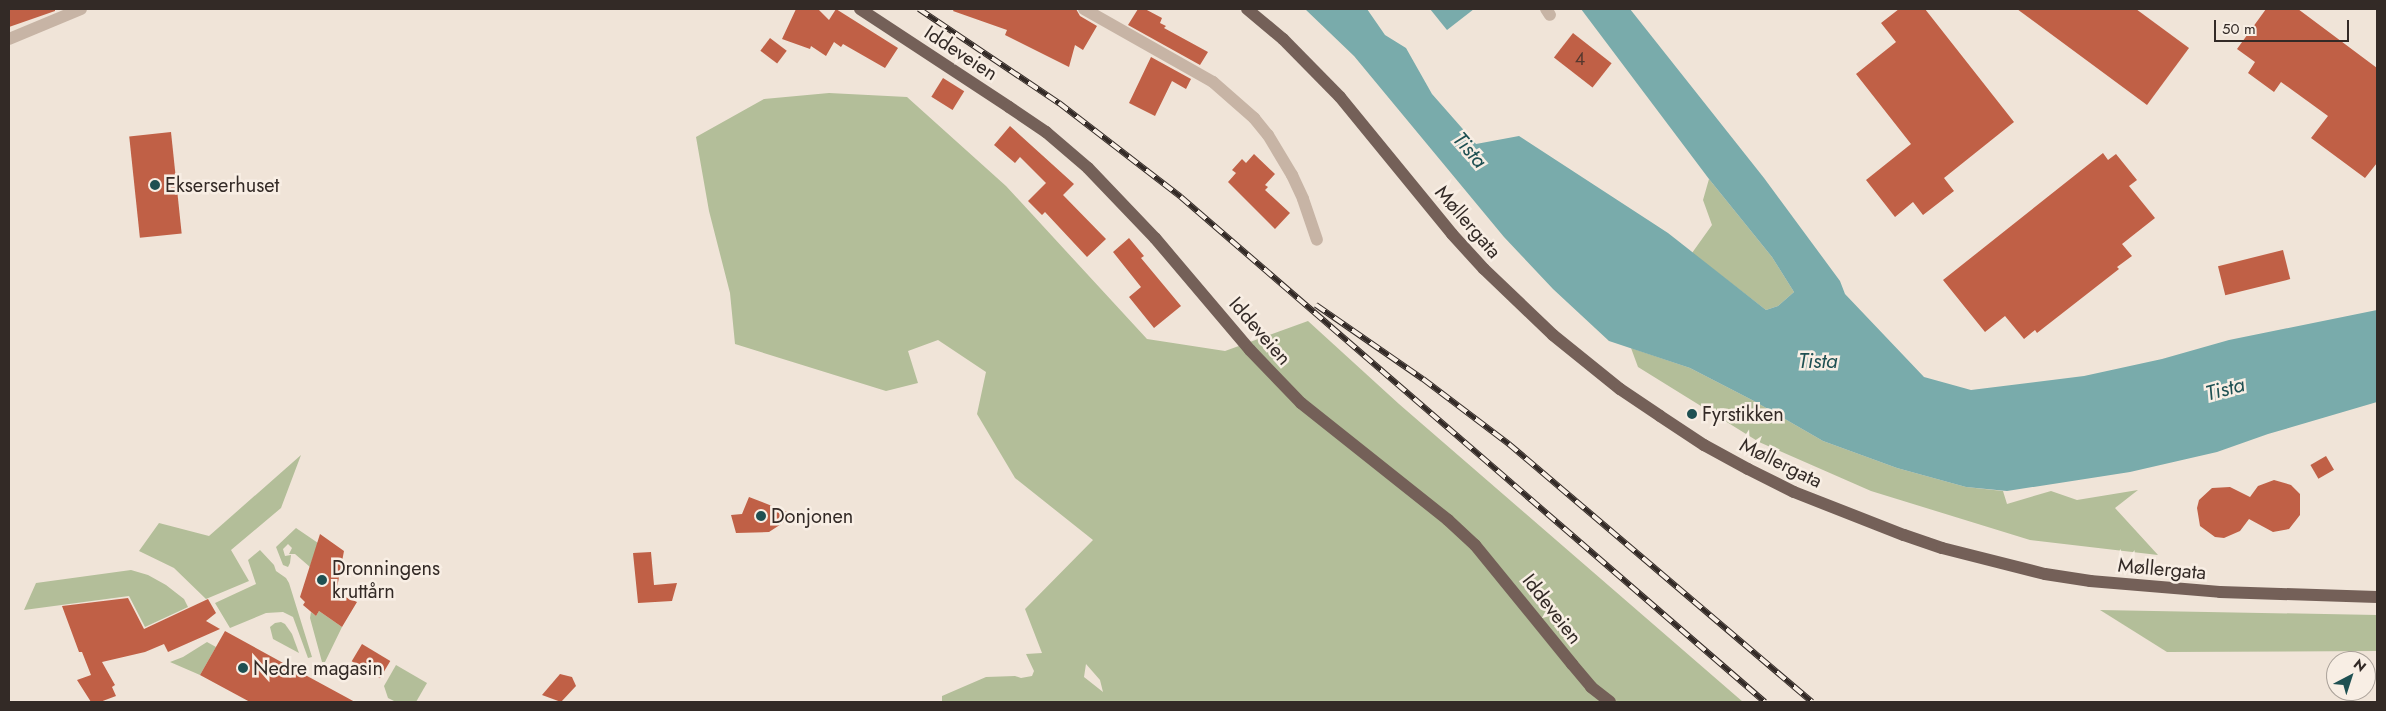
<!DOCTYPE html>
<meta charset="utf-8">
<style>
body{margin:0}
#map{position:relative;width:2386px;height:711px;overflow:hidden;background:#f0e4d8;font-family:Jost,sans-serif}
div>[style]{position:absolute}
.green>*{inset:0;background:#b3be99}
.water>*{inset:0;background:#79abab}
.building>*{inset:0;background:#c06046;transform-origin:0 0}
.minor>*{height:12px;margin:-6px;padding:0 6px;transform-origin:6px;border-radius:6px;background:#c7b4a5}
.major>*{height:12px;margin:-6px;padding:0 6px;transform-origin:6px;border-radius:6px;background:#746058}
.rail>*{height:5.5px;margin-top:-2.75px;transform-origin:0;background:repeating-linear-gradient(90deg,#f8eee4 0 11px,#332a26 0 22px);box-sizing:border-box;border-block:1px solid #332a26}
.dots>*{width:14px;height:14px;translate:-50% -50%;box-sizing:border-box;border:2px solid #f8eee4;border-radius:50%}
span{translate:-50% -50%;white-space:nowrap;text-align:center;line-height:1.15;-webkit-text-stroke:5px #f8eee4;paint-order:stroke}
.number-label{font-size:18px;color:#56382e}
.number-label span{-webkit-text-stroke-width:0}
.street-label{font-size:20px;color:#332a26}
.poi-label{font-size:20px;color:#332a26}
.left{translate:0 -50%;text-align:left}
.water-label{font-size:21px;color:#1e5052;font-style:italic}
.frame{position:absolute;inset:0;border:10px solid #332a26;pointer-events:none}
.north{position:absolute;left:2326px;top:651px;width:50px;height:50px;box-sizing:border-box;background:#f8eee4;border:1px solid #a9a098;border-radius:50%;rotate:40deg;font-size:14px;font-weight:700;line-height:20px;text-align:center;color:#332a26}
.north::after{content:'';display:block;margin:auto;width:18px;height:22px;background:#1e5052;clip-path:polygon(50% 0,100% 100%,50% 72%,0 100%)}
.scale{position:absolute;left:2214px;top:20px;width:135px;height:22px;box-sizing:border-box;border:2px solid #332a26;border-top:0;padding-left:6px;font-size:15px;line-height:18px;white-space:nowrap;color:#332a26;-webkit-text-stroke:4px #f8eee4;paint-order:stroke}
</style>
<div id="map">
<div class="green">
<i style="clip-path:polygon(evenodd,829px 93px,907px 97px,1006px 186px,1147px 339px,1225px 351px,1308px 321px,1399px 404px,1743px 702px,942px 702px,942px 696px,986px 677px,1015px 676px,1021px 678px,1032px 676px,1034px 671px,1026px 654px,1042px 653px,1025px 609px,1093px 540px,1015px 478px,977px 414px,986px 372px,938px 340px,908px 351px,918px 383px,886px 391px,735px 344px,730px 293px,709px 211px,696px 137px,764px 99px,829px 93px,1086px 664px,1100px 680px,1103px 692px,1084px 677px,1086px 664px)"></i>
<i style="clip-path:polygon(1709px 179px,1772px 257px,1794px 292px,1778px 306px,1766px 310px,1692px 253px,1712px 225px,1703px 200px)"></i>
<i style="clip-path:polygon(1631px 348px,1690px 368px,1754px 401px,1823px 441px,1897px 468px,1966px 487px,2003px 491px,2007px 504px,2051px 491px,2077px 500px,2138px 490px,2115px 508px,2158px 555px,2030px 540px,1871px 491px,1759px 442px,1638px 367px)"></i>
<i style="clip-path:polygon(301px 455px,281px 508px,231px 550px,249px 581px,206px 599px,174px 568px,139px 551px,159px 523px,209px 536px)"></i>
<i style="clip-path:polygon(296px 528px,318px 543px,310px 567px,295px 554px,289px 554px,292px 548px,288px 544px,283px 549px,285px 556px,291px 555px,290px 563px,288px 567px,283px 565px,276px 547px)"></i>
<i style="clip-path:polygon(260px 550px,274px 565px,276px 571px,286px 578px,289px 583px,312px 657px,308px 658px,293px 617px,283px 612px,266px 613px,230px 628px,215px 603px,256px 584px,248px 560px)"></i>
<i style="clip-path:polygon(131px 570px,148px 575px,166px 585px,184px 599px,188px 607px,145px 627px,129px 596px,24px 610px,36px 583px)"></i>
<i style="clip-path:polygon(2100px 610px,2377px 615px,2377px 651px,2167px 652px)"></i>
<i style="clip-path:polygon(319px 611px,342px 627px,325px 662px,322px 662px,310px 618px,311px 612px,316px 616px)"></i>
<i style="clip-path:polygon(281px 622px,285px 624px,292px 634px,299px 653px,273px 639px,270px 627px,275px 623px)"></i>
<i style="clip-path:polygon(207px 642px,216px 647px,200px 675px,170px 662px,183px 657px)"></i>
<i style="clip-path:polygon(396px 665px,427px 683px,416px 702px,396px 702px,388px 698px,384px 686px)"></i>
</div>
<div class="water">
<i style="clip-path:polygon(1305px 9px,1367px 9px,1385px 35px,1406px 48px,1432px 94px,1476px 144px,1519px 136px,1668px 233px,1766px 310px,1778px 306px,1794px 292px,1772px 257px,1709px 179px,1581px 9px,1630px 9px,1764px 178px,1840px 281px,1845px 294px,1924px 377px,1971px 390px,2084px 376px,2162px 359px,2229px 340px,2377px 310px,2377px 402px,2268px 434px,2217px 452px,2130px 472px,2007px 491px,1966px 487px,1897px 468px,1823px 441px,1754px 401px,1690px 368px,1609px 341px,1553px 289px,1504px 237px,1354px 56px)"></i>
<i style="clip-path:polygon(1430px 9px,1474px 9px,1447px 30px)"></i>
</div>
<div class="building">
<i style="clip-path:polygon(9px 9px,55px 9px,55px 11px,9px 27px)"></i>
<i style="clip-path:polygon(796px 9px,818px 9px,829px 20px,836px 9px,898px 48px,885px 68px,843px 44px,841px 47px,834px 42px,826px 56px,811px 46px,810px 49px,782px 39px)"></i>
<i style="clip-path:polygon(954px 9px,1076px 9px,1080px 16px,1097px 26px,1083px 50px,1075px 45px,1069px 67px,1005px 35px,1007px 30px,953px 11px)"></i>
<i style="clip-path:polygon(1138px 9px,1145px 9px,1162px 18px,1160px 23px,1166px 26px,1164px 28px,1208px 52px,1200px 65px,1128px 25px)"></i>
<i style="clip-path:polygon(1899px 9px,1925px 9px,2014px 122px,1944px 178px,1954px 191px,1923px 215px,1913px 202px,1895px 217px,1866px 180px,1911px 144px,1856px 74px,1896px 42px,1881px 23px)"></i>
<i style="clip-path:polygon(2017px 9px,2136px 9px,2189px 48px,2147px 105px)"></i>
<i style="clip-path:polygon(2266px 9px,2298px 9px,2377px 68px,2377px 163px,2365px 178px,2311px 138px,2328px 116px,2281px 82px,2274px 92px,2248px 73px,2255px 62px,2237px 49px)"></i>
<i style="left:1573px;top:33px;width:49px;height:31px;rotate:38deg"></i>
<i style="left:770px;top:38px;width:21px;height:16px;rotate:37deg"></i>
<i style="clip-path:polygon(1151px 57px,1191px 79px,1186px 89px,1172px 81px,1155px 116px,1129px 103px)"></i>
<i style="left:943px;top:78px;width:25px;height:22px;rotate:32deg"></i>
<i style="clip-path:polygon(1010px 126px,1074px 184px,1063px 195px,1106px 239px,1087px 257px,1045px 212px,1042px 215px,1028px 201px,1046px 183px,1020px 157px,1015px 163px,994px 145px)"></i>
<i style="left:171px;top:132px;width:102px;height:42px;rotate:84deg"></i>
<i style="clip-path:polygon(2103px 153px,2108px 160px,2116px 154px,2137px 180px,2129px 186px,2155px 218px,2122px 244px,2132px 256px,2117px 267px,2119px 269px,2037px 333px,2035px 330px,2024px 339px,2005px 316px,1985px 332px,1943px 280px)"></i>
<i style="clip-path:polygon(1254px 154px,1275px 174px,1265px 185px,1268px 187px,1265px 190px,1290px 213px,1275px 229px,1228px 182px,1236px 173px,1232px 170px,1242px 159px,1246px 163px)"></i>
<i style="clip-path:polygon(1129px 238px,1144px 256px,1141px 258px,1181px 306px,1154px 328px,1129px 297px,1141px 287px,1113px 252px)"></i>
<i style="left:2283px;top:250px;width:30px;height:67px;rotate:76deg"></i>
<i style="left:2326px;top:456px;width:16px;height:18px;rotate:60deg"></i>
<i style="clip-path:polygon(2274px 480px,2291px 485px,2300px 494px,2300px 515px,2289px 529px,2273px 532px,2249px 519px,2240px 531px,2224px 538px,2215px 537px,2200px 526px,2197px 508px,2199px 500px,2212px 488px,2230px 487px,2250px 497px,2258px 486px)"></i>
<i style="clip-path:polygon(749px 497px,795px 515px,769px 532px,736px 533px,731px 515px,742px 514px)"></i>
<i style="clip-path:polygon(320px 534px,344px 551px,336px 593px,357px 602px,342px 627px,319px 611px,316px 616px,303px 605px,305px 602px,300px 597px)"></i>
<i style="clip-path:polygon(651px 552px,654px 585px,677px 583px,672px 601px,638px 603px,633px 553px)"></i>
<i style="clip-path:polygon(128px 598px,144px 629px,208px 599px,216px 613px,206px 621px,220px 629px,168px 652px,164px 644px,145px 652px,102px 662px,115px 685px,112px 687px,116px 696px,100px 702px,91px 702px,77px 680px,91px 675px,82px 652px,79px 652px,62px 606px)"></i>
<i style="clip-path:polygon(225px 631px,285px 664px,355px 702px,250px 702px,200px 675px)"></i>
<i style="left:362px;top:644px;width:33px;height:20px;rotate:31deg"></i>
<i style="clip-path:polygon(560px 674px,572px 677px,576px 686px,561px 702px,542px 695px)"></i>
</div>
<div class="minor">
<i style="left:1084px;top:9px;width:148px;rotate:29.5deg"></i>
<i style="left:1213px;top:82px;width:55px;rotate:41.3deg"></i>
<i style="left:1254px;top:118px;width:22px;rotate:51deg"></i>
<i style="left:1268px;top:135px;width:47px;rotate:59deg"></i>
<i style="left:1292px;top:175px;width:26px;rotate:65deg"></i>
<i style="left:1303px;top:199px;width:43px;rotate:71.1deg"></i>
<i style="left:1546px;top:9px;width:7px;rotate:56deg"></i>
<i style="left:9px;top:39px;width:78px;rotate:-22.6deg"></i>
</div>
<div class="major">
<i style="left:860px;top:9px;width:178px;rotate:33.3deg"></i>
<i style="left:1009px;top:107px;width:45px;rotate:34deg"></i>
<i style="left:1046px;top:132px;width:55px;rotate:40.6deg"></i>
<i style="left:1088px;top:168px;width:97px;rotate:46.3deg"></i>
<i style="left:1155px;top:238px;width:147px;rotate:49.7deg"></i>
<i style="left:1250px;top:350px;width:74px;rotate:46.1deg"></i>
<i style="left:1301px;top:403px;width:188px;rotate:38.5deg"></i>
<i style="left:1448px;top:520px;width:37px;rotate:43deg"></i>
<i style="left:1475px;top:545px;width:154px;rotate:50.8deg"></i>
<i style="left:1572px;top:664px;width:30px;rotate:50deg"></i>
<i style="left:1591px;top:687px;width:24px;rotate:38deg"></i>
<i style="left:1247px;top:9px;width:47px;rotate:39.8deg"></i>
<i style="left:1283px;top:39px;width:81px;rotate:45.5deg"></i>
<i style="left:1340px;top:97px;width:177px;rotate:50.7deg"></i>
<i style="left:1452px;top:234px;width:47px;rotate:47.6deg"></i>
<i style="left:1484px;top:269px;width:95px;rotate:43.7deg"></i>
<i style="left:1553px;top:335px;width:86px;rotate:38.9deg"></i>
<i style="left:1620px;top:389px;width:48px;rotate:34deg"></i>
<i style="left:1660px;top:416px;width:53px;rotate:33.4deg"></i>
<i style="left:1704px;top:445px;width:50px;rotate:28.6deg"></i>
<i style="left:1748px;top:469px;width:51px;rotate:26.6deg"></i>
<i style="left:1794px;top:492px;width:118px;rotate:21.4deg"></i>
<i style="left:1904px;top:535px;width:40px;rotate:18.9deg"></i>
<i style="left:1942px;top:548px;width:106px;rotate:14.2deg"></i>
<i style="left:2045px;top:574px;width:46px;rotate:8.8deg"></i>
<i style="left:2090px;top:581px;width:130px;rotate:4.8deg"></i>
<i style="left:2220px;top:592px;width:157px;rotate:1.8deg"></i>
</div>
<div class="rail">
<i style="left:919px;top:9px;width:169px;rotate:33.9deg"></i>
<i style="left:1059px;top:103px;width:154px;rotate:37.6deg"></i>
<i style="left:1181px;top:197px;width:772px;rotate:40.85deg"></i>
<i style="left:1316px;top:305px;width:130px;rotate:34.7deg"></i>
<i style="left:1423px;top:379px;width:108px;rotate:37.1deg"></i>
<i style="left:1509px;top:444px;width:398px;rotate:40.4deg"></i>
</div>
<div class="dots">
<i style="left:155px;top:185px;background:#1e5052"></i>
<i style="left:1692px;top:414px;background:#1e5052"></i>
<i style="left:761px;top:516px;background:#1e5052"></i>
<i style="left:322px;top:580px;background:#1e5052"></i>
<i style="left:243px;top:668px;background:#1e5052"></i>
</div>
<div class="number-label">
<span style="left:1580px;top:59px">4</span>
</div>
<div class="street-label">
<span style="left:961px;top:53px;rotate:33deg">Iddeveien</span>
<span style="left:1468px;top:222px;rotate:49deg">Møllergata</span>
<span style="left:1260px;top:331px;rotate:49deg">Iddeveien</span>
<span style="left:1781px;top:463px;rotate:26deg">Møllergata</span>
<span style="left:2162px;top:569px;rotate:5deg">Møllergata</span>
<span style="left:1552px;top:609px;rotate:52deg">Iddeveien</span>
</div>
<div class="poi-label">
<span class="left" style="left:165px;top:185px">Ekserserhuset</span>
<span class="left" style="left:1702px;top:414px">Fyrstikken</span>
<span class="left" style="left:771px;top:516px">Donjonen</span>
<span class="left" style="left:332px;top:580px">Dronningens<br>kruttårn</span>
<span class="left" style="left:253px;top:668px">Nedre magasin</span>
</div>
<div class="water-label">
<span style="left:1470px;top:150px;rotate:49deg">Tista</span>
<span style="left:1818px;top:361px">Tista</span>
<span style="left:2225px;top:389px;rotate:-15deg">Tista</span>
</div>
<div class="frame"></div>
<div class="north">N</div>
<div class="scale">50 m</div>
</div>
